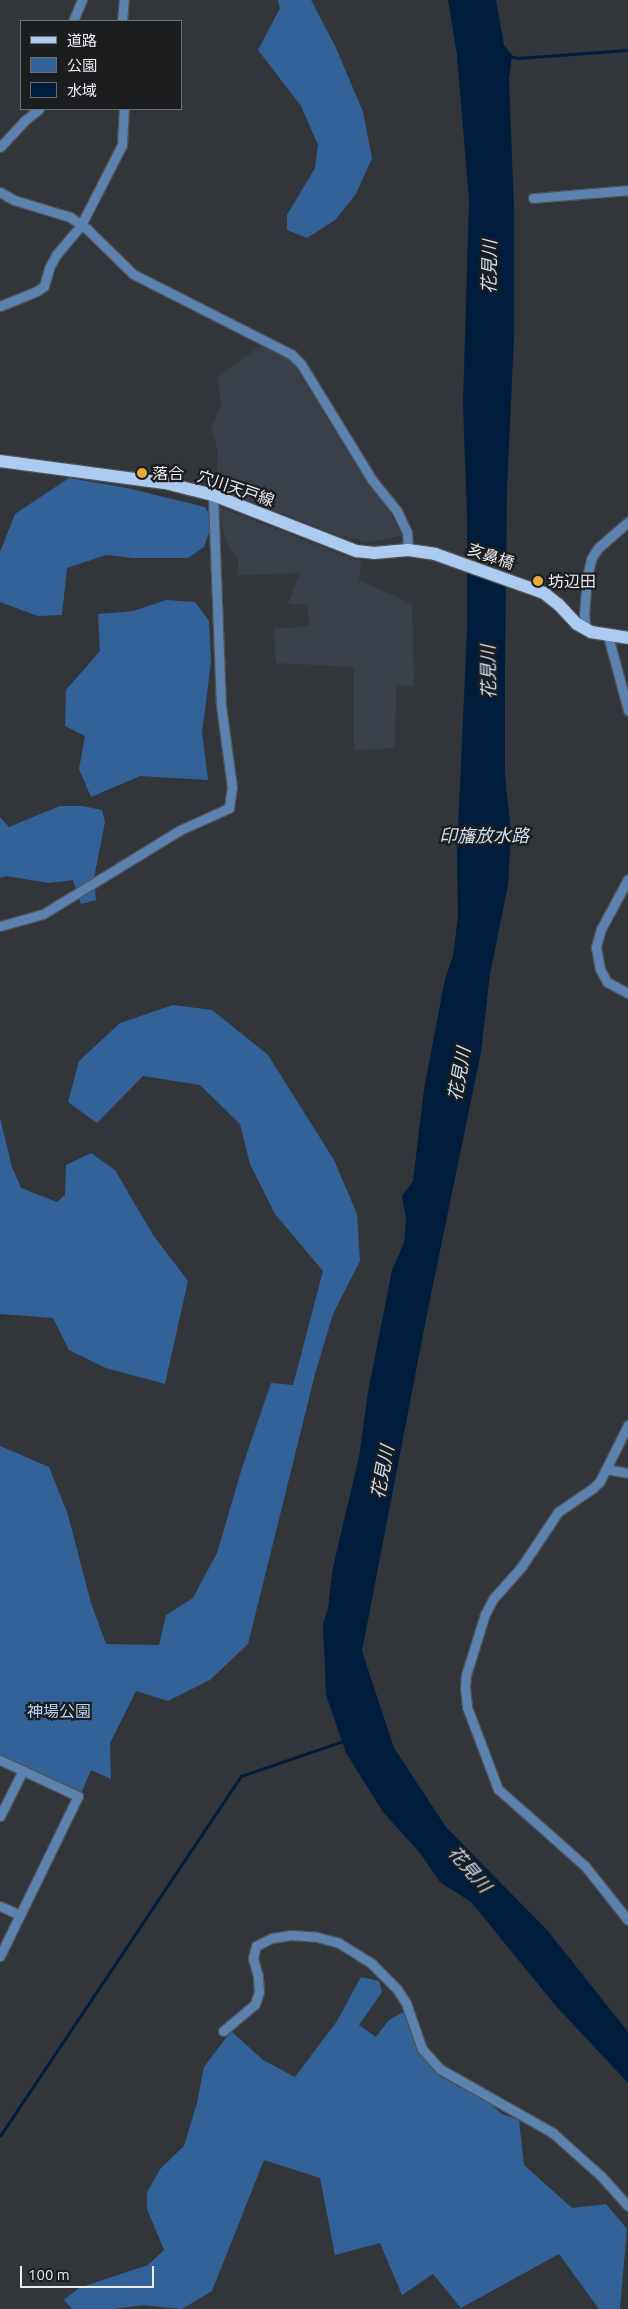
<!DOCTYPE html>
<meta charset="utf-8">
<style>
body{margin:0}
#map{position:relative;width:628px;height:2309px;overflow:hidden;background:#32363b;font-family:Ubuntu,"Noto Sans JP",sans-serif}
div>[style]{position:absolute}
.built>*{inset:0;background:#394049}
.green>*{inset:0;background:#336298}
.water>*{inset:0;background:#001d3e}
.pier>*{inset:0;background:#32363b}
.stream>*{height:2.5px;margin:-1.25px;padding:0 1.25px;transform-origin:1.25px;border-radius:1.25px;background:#001d3e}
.roads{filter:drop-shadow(1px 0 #4f5358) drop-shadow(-1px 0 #4f5358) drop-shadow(0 1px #4f5358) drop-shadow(0 -1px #4f5358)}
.street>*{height:9px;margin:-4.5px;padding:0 4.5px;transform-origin:4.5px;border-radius:4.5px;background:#5c82af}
.primary>*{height:12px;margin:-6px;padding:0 6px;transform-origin:6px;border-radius:6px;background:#accbf0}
.dots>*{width:14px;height:14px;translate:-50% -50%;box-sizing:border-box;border:2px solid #1c1d1f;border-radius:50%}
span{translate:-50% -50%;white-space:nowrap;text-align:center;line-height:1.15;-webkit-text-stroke:4.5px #1c1d1f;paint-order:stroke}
.poi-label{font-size:16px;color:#e9ebee}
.left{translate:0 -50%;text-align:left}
.street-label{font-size:16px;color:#e9ebee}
.park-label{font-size:16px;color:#b5d3f8}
.water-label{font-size:18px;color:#cfdef1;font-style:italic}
.legend{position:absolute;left:20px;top:20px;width:162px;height:90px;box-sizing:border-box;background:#1c1d1f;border:1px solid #6e6f72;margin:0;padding:6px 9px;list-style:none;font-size:15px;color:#e9ebee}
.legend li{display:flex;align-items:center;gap:10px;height:25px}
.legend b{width:25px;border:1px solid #6e6f72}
.scale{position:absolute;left:20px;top:2266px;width:134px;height:22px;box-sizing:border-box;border:2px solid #e9ebee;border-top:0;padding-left:6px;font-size:15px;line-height:18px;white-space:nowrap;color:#e9ebee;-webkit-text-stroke:4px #1c1d1f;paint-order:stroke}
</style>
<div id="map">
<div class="built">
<i style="clip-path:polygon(262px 344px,291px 360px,360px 472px,386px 504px,402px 536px,366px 542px,341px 536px,216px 488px,218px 450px,211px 429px,221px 405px,218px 377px)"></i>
<i style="clip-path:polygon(216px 506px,361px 562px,359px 580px,412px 604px,414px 687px,396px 685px,395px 748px,354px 750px,354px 667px,276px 663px,274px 629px,309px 626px,308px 605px,288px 604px,300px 573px,238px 575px,238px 560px,228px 545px)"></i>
</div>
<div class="green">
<i style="clip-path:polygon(278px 0,311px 0,336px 48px,363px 112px,372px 158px,356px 194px,335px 220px,307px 238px,287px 230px,287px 215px,315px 168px,318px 145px,301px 106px,258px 50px,280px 8px)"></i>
<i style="clip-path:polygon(69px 478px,127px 488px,205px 507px,213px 521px,204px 547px,188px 558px,133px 558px,106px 555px,67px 568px,62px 615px,38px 616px,0 602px,0 552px,15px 514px)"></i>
<i style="clip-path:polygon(166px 600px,195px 602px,209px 621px,211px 662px,202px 733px,208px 780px,140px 776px,91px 797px,79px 769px,85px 736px,65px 726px,66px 690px,100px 651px,98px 614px,134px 611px)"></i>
<i style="clip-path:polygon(60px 806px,82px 806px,102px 810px,105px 822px,94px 878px,96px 900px,81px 904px,73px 880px,49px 883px,6px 876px,0 878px,0 817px,9px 827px)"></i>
<i style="clip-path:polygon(173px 1005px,212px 1010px,268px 1055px,334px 1160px,357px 1214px,360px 1261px,333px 1314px,315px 1374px,248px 1644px,210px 1680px,168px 1701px,136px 1691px,110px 1743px,111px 1779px,91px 1770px,81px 1794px,0 1755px,0 1446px,49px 1467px,68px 1515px,91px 1603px,106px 1644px,159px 1645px,166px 1615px,193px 1598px,217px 1553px,242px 1468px,271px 1383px,293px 1385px,323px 1271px,275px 1214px,250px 1164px,240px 1124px,200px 1085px,143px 1076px,97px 1123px,68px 1102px,79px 1061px,120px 1023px)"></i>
<i style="clip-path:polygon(0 1118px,12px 1167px,21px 1188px,57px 1202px,65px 1195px,66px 1165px,91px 1153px,115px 1170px,153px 1235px,188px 1281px,165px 1384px,106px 1368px,69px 1350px,53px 1318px,0 1314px)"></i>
<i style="clip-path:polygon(361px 1977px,379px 1981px,382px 1992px,359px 2025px,376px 2037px,389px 2020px,407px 2010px,420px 2052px,438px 2075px,489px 2103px,502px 2114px,519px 2120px,524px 2165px,572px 2208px,606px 2204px,627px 2229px,620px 2309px,599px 2309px,559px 2254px,461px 2308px,433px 2274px,402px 2295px,380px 2243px,335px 2255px,320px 2178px,264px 2160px,212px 2291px,182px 2309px,143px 2305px,114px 2309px,72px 2309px,64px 2300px,79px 2288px,148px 2265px,164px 2250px,147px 2209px,147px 2192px,161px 2168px,184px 2146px,197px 2103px,204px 2067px,231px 2031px,263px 2060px,295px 2077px,337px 2021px)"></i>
</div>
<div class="water">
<i style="clip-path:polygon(448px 0,496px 0,504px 45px,512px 55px,509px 80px,514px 210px,514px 337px,507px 489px,505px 665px,505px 774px,511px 834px,508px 885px,490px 974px,481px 1052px,427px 1314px,362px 1651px,394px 1748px,446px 1827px,548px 1931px,628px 2032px,628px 2083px,555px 2005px,471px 1902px,440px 1882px,420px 1853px,383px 1812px,346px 1753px,326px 1695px,323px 1624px,328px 1608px,333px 1567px,359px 1457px,368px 1392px,392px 1270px,404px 1243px,406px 1219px,402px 1196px,413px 1181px,424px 1089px,445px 979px,453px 956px,458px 916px,457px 851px,467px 631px,467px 515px,463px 404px,469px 200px,457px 55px)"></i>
</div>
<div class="pier">
<i style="clip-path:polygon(464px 554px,509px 570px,509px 585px,464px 570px)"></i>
</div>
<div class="stream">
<i style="left:510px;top:56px;width:8px;rotate:14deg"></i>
<i style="left:518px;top:58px;width:110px;rotate:-4.2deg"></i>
<i style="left:0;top:2136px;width:433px;rotate:-56.2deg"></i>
<i style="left:241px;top:1776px;width:108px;rotate:-18.9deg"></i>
</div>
<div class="roads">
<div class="street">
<i style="left:73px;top:21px;width:23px;rotate:-67deg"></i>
<i style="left:122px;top:21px;width:21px;rotate:-85deg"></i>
<i style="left:0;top:147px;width:35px;rotate:-47deg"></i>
<i style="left:24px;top:121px;width:19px;rotate:-39deg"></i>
<i style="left:0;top:192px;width:16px;rotate:30deg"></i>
<i style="left:14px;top:200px;width:59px;rotate:16.9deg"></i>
<i style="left:70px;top:217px;width:21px;rotate:35deg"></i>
<i style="left:87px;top:229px;width:64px;rotate:44.4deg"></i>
<i style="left:133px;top:274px;width:177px;rotate:26.9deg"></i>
<i style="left:291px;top:354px;width:14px;rotate:45deg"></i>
<i style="left:301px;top:364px;width:136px;rotate:58.5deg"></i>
<i style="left:372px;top:480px;width:40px;rotate:51deg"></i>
<i style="left:397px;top:511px;width:23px;rotate:65deg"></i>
<i style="left:407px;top:532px;width:18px;rotate:87deg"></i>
<i style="left:533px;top:198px;width:95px;rotate:-4.8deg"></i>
<i style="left:0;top:306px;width:40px;rotate:-22deg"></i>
<i style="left:37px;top:291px;width:9px;rotate:-36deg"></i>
<i style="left:44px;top:286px;width:19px;rotate:-74deg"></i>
<i style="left:49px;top:268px;width:15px;rotate:-62deg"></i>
<i style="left:56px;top:255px;width:39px;rotate:-50deg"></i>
<i style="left:81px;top:225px;width:90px;rotate:-62.9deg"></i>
<i style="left:122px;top:145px;width:36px;rotate:-87deg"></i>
<i style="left:586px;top:630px;width:16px;rotate:-97deg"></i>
<i style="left:584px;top:614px;width:37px;rotate:-85deg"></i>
<i style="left:587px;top:577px;width:18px;rotate:-77deg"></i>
<i style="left:591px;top:559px;width:13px;rotate:-58deg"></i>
<i style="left:598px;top:548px;width:40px;rotate:-41deg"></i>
<i style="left:608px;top:636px;width:77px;rotate:74.9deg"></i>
<i style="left:628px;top:879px;width:57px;rotate:118.4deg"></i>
<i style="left:601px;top:929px;width:19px;rotate:106deg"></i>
<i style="left:596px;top:947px;width:22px;rotate:80deg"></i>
<i style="left:600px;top:969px;width:15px;rotate:62deg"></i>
<i style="left:607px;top:982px;width:24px;rotate:28deg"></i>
<i style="left:0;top:926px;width:45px;rotate:-15.6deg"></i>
<i style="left:43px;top:914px;width:161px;rotate:-31.5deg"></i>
<i style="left:180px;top:830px;width:54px;rotate:-24.2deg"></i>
<i style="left:229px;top:808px;width:21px;rotate:-82deg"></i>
<i style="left:232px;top:787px;width:82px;rotate:-97.7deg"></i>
<i style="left:221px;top:706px;width:211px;rotate:-92.2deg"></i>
<i style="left:628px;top:1425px;width:63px;rotate:116.6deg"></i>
<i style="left:600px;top:1481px;width:10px;rotate:135deg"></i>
<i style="left:593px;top:1488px;width:42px;rotate:145.6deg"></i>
<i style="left:558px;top:1512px;width:65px;rotate:123.7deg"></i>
<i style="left:522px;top:1566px;width:44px;rotate:131.3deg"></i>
<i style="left:493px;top:1599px;width:17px;rotate:118deg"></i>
<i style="left:485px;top:1614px;width:64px;rotate:107.3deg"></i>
<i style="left:466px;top:1675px;width:12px;rotate:95deg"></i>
<i style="left:465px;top:1687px;width:20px;rotate:84deg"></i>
<i style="left:467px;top:1707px;width:88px;rotate:69.3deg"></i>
<i style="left:498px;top:1789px;width:116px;rotate:41.5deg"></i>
<i style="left:585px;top:1866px;width:69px;rotate:51.5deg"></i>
<i style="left:606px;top:1469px;width:22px;rotate:10deg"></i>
<i style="left:0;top:1760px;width:86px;rotate:24.8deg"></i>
<i style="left:78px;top:1796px;width:178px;rotate:116deg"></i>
<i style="left:0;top:1816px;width:51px;rotate:-63.4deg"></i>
<i style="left:0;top:1906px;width:22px;rotate:24deg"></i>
<i style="left:223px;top:2031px;width:42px;rotate:-40.2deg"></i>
<i style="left:255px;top:2004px;width:13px;rotate:-72deg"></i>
<i style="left:259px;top:1992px;width:16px;rotate:-94deg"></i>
<i style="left:258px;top:1976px;width:19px;rotate:-106deg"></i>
<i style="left:253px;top:1958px;width:12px;rotate:-76deg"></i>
<i style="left:256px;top:1946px;width:18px;rotate:-27deg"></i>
<i style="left:272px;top:1938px;width:19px;rotate:-9deg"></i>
<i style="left:291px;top:1935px;width:26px;rotate:4deg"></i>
<i style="left:317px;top:1937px;width:23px;rotate:15deg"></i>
<i style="left:339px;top:1943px;width:39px;rotate:32deg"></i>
<i style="left:372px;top:1964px;width:35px;rotate:45deg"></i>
<i style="left:397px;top:1989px;width:17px;rotate:57deg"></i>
<i style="left:406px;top:2003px;width:49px;rotate:70.8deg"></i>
<i style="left:422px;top:2049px;width:27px;rotate:48deg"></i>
<i style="left:440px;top:2069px;width:130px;rotate:29.5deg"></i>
<i style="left:553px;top:2133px;width:64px;rotate:41.9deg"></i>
<i style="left:601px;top:2176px;width:40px;rotate:48deg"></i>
</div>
<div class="primary">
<i style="left:0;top:461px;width:166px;rotate:7.6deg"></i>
<i style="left:165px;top:483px;width:49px;rotate:14deg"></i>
<i style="left:213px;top:495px;width:154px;rotate:21.4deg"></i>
<i style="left:356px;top:551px;width:18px;rotate:6deg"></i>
<i style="left:374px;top:553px;width:34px;rotate:-5deg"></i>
<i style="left:408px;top:550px;width:27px;rotate:8deg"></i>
<i style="left:435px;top:554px;width:116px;rotate:19.7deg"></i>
<i style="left:544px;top:593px;width:19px;rotate:39deg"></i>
<i style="left:559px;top:605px;width:26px;rotate:47deg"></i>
<i style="left:577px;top:624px;width:16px;rotate:30deg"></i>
<i style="left:591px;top:632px;width:37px;rotate:9deg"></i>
</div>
</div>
<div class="dots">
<i style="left:142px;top:473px;background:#eba93a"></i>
<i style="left:538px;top:581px;background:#eba93a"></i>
</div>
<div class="poi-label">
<span class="left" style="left:152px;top:473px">落合</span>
<span class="left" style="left:548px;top:581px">坊辺田</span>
</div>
<div class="street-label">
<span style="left:236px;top:488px;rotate:19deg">穴川天戸線</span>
<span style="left:491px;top:556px;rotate:19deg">亥鼻橋</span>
</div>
<div class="park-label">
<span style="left:59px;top:1711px">神場公園</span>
</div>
<div class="water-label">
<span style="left:489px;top:267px;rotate:-89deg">花見川</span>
<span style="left:488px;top:672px;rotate:-91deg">花見川</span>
<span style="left:484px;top:835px">印旛放水路</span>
<span style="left:459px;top:1074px;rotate:-80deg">花見川</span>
<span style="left:382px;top:1472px;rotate:-79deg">花見川</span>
<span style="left:470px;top:1869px;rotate:49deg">花見川</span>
</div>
<ul class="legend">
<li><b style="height:6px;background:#accbf0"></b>道路</li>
<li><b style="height:14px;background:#336298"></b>公園</li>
<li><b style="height:14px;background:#001d3e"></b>水域</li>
</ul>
<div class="scale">100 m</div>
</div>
